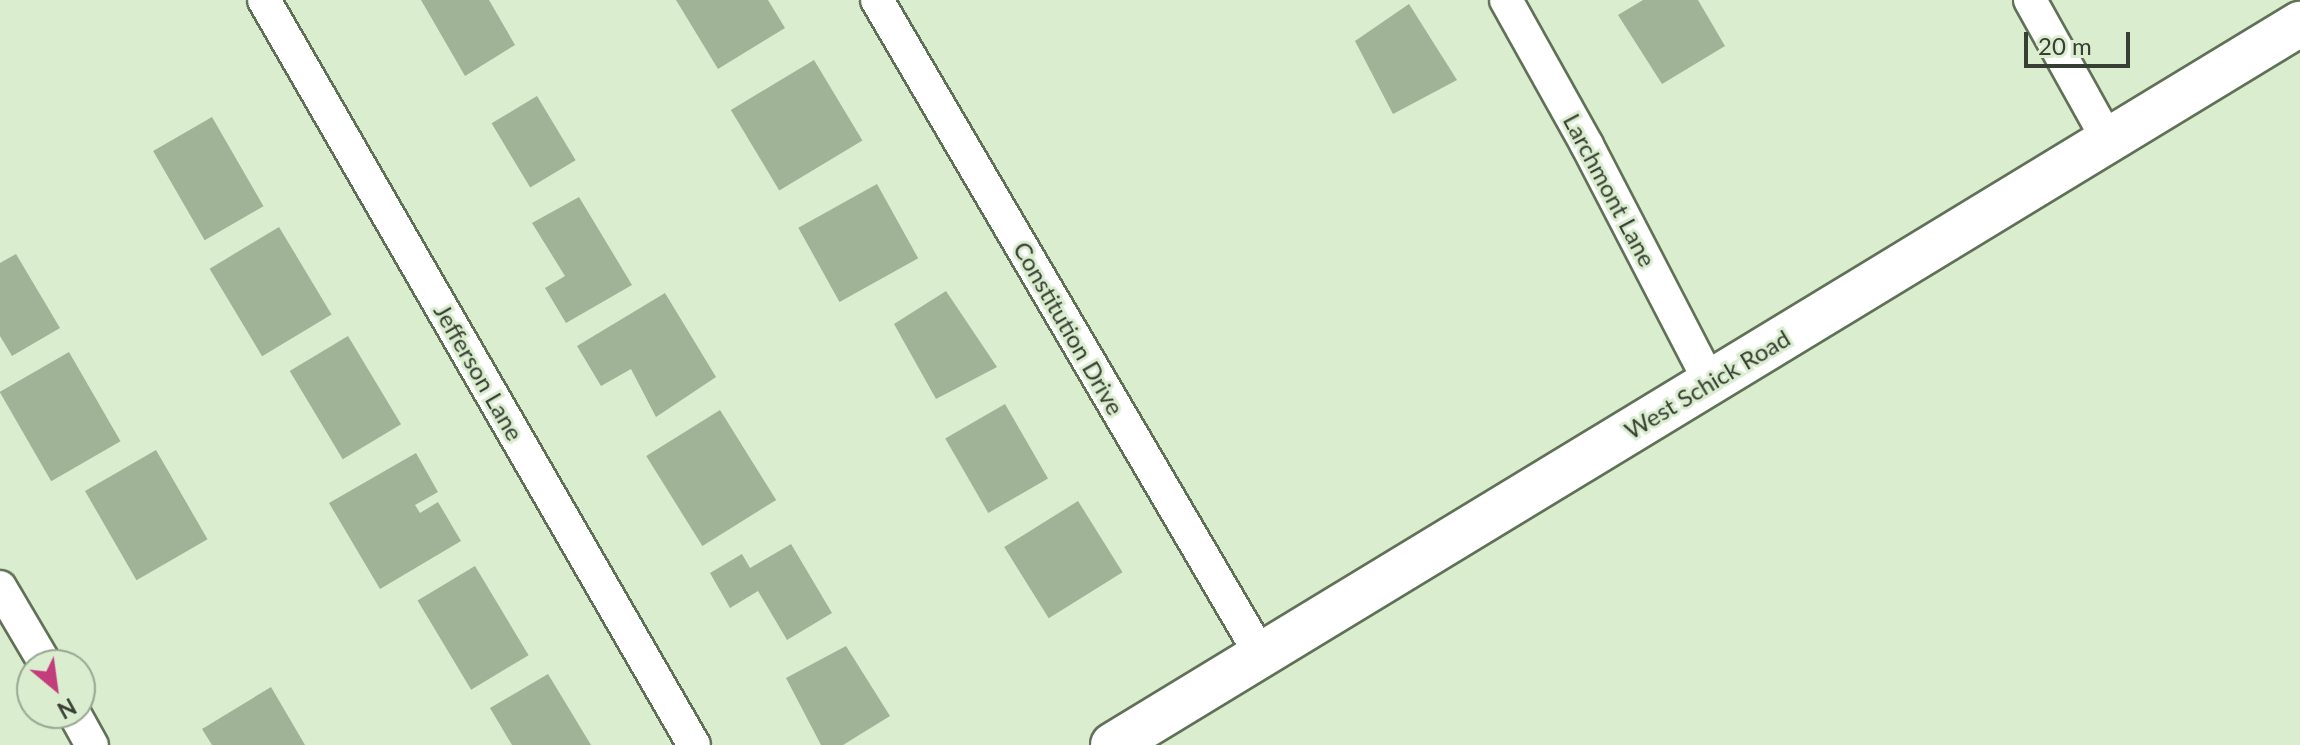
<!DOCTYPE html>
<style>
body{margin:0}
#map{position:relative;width:2300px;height:745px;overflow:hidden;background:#daedcf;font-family:Lato,sans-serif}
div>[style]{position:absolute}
.building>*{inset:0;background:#a1b397;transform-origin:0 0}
.roads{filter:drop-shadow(2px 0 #607157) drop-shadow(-2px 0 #607157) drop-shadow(0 2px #607157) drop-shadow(0 -2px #607157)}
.street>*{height:32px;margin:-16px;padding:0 16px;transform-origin:16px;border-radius:16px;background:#fff}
.secondary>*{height:44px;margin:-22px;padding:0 22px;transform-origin:22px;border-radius:22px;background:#fff}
span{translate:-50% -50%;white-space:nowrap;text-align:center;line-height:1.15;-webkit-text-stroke:6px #daedcf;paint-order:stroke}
.street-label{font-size:24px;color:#373e33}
.north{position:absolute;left:16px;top:649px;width:80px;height:80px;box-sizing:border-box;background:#daedcf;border:2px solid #99a791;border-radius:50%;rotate:151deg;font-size:22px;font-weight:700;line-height:32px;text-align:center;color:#373e33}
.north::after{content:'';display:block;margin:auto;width:28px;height:36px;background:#c33d7d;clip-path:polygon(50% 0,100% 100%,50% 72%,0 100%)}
.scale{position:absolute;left:2024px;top:32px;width:106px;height:36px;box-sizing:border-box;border:4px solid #373e33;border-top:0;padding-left:10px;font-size:24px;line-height:28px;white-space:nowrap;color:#373e33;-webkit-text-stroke:6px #daedcf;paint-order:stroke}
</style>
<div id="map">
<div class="building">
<i style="clip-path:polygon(421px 0,489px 0,515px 45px,465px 76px)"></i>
<i style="clip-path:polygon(676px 0,768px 0,785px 28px,718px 69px)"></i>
<i style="clip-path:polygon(1643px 0,1698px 0,1725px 46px,1662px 84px,1618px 15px)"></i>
<i style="clip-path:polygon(1409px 4px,1457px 80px,1393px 114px,1355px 41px)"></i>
<i style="left:814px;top:60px;width:94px;height:97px;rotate:59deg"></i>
<i style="left:537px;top:96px;width:75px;height:53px;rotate:59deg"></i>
<i style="left:212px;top:117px;width:103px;height:68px;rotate:60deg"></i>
<i style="left:877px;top:184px;width:85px;height:90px;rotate:61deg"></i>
<i style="clip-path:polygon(579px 197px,632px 285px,566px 323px,545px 288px,565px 276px,532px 223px)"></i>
<i style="left:279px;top:227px;width:102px;height:81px;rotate:59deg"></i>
<i style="clip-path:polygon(16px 254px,60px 328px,12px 356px,0 336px,0 263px)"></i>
<i style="clip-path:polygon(946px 291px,997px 367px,936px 399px,894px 324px)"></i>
<i style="clip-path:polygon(665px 293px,716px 377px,656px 417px,631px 369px,601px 386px,577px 346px)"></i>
<i style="left:348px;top:336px;width:103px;height:68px;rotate:59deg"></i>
<i style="left:69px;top:352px;width:103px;height:80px;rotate:60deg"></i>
<i style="left:1005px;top:404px;width:86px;height:69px;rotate:60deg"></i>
<i style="left:720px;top:410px;width:106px;height:87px;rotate:58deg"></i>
<i style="left:156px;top:450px;width:103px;height:82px;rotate:60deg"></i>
<i style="clip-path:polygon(416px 453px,438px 492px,415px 505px,420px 513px,438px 502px,461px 541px,380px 589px,329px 503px)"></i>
<i style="left:1078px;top:501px;width:84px;height:87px;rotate:58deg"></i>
<i style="clip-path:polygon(791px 544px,832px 613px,787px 640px,758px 591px,730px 608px,710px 573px,742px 554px,750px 568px)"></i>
<i style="left:475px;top:566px;width:104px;height:67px;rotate:59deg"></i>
<i style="clip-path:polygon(846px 646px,890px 716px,843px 745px,821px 745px,786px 678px)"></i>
<i style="clip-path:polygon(548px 674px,591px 745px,512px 745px,490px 708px)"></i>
<i style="clip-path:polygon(271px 687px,305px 745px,212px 745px,202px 729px)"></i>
</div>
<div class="roads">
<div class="street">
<i style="left:264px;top:0;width:860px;rotate:60.01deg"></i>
<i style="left:877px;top:0;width:759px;rotate:59.62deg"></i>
<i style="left:1506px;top:0;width:166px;rotate:60.8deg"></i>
<i style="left:1587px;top:145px;width:267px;rotate:62.6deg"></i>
<i style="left:2030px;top:0;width:160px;rotate:60.9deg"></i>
<i style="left:0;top:587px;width:91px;rotate:59.5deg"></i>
<i style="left:74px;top:713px;width:37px;rotate:61deg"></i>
</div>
<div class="secondary">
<i style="left:1113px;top:745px;width:1389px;rotate:-31.28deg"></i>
</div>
</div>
<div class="street-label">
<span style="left:1610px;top:190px;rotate:62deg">Larchmont Lane</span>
<span style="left:1069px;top:328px;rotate:60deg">Constitution Drive</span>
<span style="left:479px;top:372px;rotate:60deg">Jefferson Lane</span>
<span style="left:1707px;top:384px;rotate:-31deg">West Schick Road</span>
</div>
<div class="north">N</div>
<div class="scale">20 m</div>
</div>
